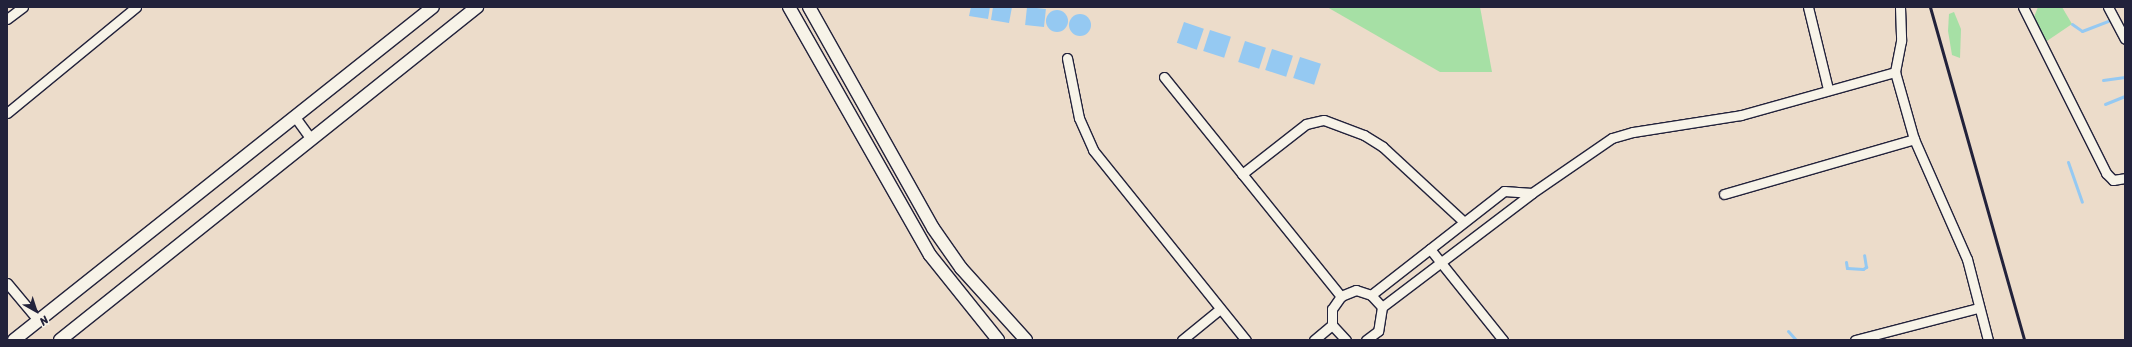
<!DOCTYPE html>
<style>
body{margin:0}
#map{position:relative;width:2132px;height:347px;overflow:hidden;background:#ecdcca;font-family:Sriracha,sans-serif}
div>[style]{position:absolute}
.green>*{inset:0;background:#a6e0a5}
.water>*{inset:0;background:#95c9f2;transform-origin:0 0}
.round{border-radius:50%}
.stream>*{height:3px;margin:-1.5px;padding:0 1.5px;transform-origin:1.5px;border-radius:1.5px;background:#95c9f2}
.roads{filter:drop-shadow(1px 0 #22223b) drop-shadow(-1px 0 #22223b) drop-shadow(0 1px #22223b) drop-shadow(0 -1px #22223b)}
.minor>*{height:9px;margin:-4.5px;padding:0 4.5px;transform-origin:4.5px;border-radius:4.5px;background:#f7f3e8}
.tertiary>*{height:12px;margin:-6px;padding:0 6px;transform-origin:6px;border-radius:6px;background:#f7f3e8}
.rail>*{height:3px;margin:-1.5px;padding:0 1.5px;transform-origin:1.5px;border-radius:1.5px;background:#22223b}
span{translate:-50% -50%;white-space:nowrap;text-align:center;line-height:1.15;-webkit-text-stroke:4px #f7f3e8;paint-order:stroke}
.frame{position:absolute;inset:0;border:8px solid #22223b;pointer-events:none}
.north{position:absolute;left:16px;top:291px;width:40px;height:40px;-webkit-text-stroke:3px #f7f3e8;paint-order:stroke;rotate:141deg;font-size:11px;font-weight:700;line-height:16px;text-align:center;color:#22223b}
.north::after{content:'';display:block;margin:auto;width:14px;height:18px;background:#22223b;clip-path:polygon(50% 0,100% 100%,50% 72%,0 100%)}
</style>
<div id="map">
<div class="green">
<i style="clip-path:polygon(1327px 7px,1480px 7px,1492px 72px,1440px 72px)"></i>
<i style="clip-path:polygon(2038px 7px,2062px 7px,2072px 24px,2044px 43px,2034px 17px)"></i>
<i style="clip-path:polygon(1954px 12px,1961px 29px,1960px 58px,1952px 55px,1948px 31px,1949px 14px)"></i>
</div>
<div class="water">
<i style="clip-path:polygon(971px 7px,990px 7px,988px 19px,969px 16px)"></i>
<i style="clip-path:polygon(993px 7px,1012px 7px,1009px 23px,991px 20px)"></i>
<i style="left:1027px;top:7px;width:19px;height:18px;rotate:6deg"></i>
<i class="round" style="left:1046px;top:10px;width:22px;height:22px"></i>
<i class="round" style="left:1069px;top:14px;width:22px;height:22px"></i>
<i style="left:1184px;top:22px;width:21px;height:22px;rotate:19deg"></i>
<i style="left:1210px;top:30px;width:22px;height:22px;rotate:18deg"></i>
<i style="left:1245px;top:41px;width:22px;height:22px;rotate:18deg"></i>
<i style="left:1272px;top:49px;width:22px;height:22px;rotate:18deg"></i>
<i style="left:1300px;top:57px;width:22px;height:22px;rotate:18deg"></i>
</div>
<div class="stream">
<i style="left:2072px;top:24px;width:12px;rotate:35deg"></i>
<i style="left:2082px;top:31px;width:33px;rotate:-21deg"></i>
<i style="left:2103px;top:80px;width:22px;rotate:-8deg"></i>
<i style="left:2105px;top:104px;width:22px;rotate:-22deg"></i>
<i style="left:2068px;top:162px;width:42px;rotate:70.7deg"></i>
<i style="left:1846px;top:262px;width:6px;rotate:81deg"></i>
<i style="left:1847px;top:268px;width:16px;rotate:4deg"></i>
<i style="left:1863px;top:269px;width:4px;rotate:-34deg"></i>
<i style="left:1866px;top:267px;width:12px;rotate:-99deg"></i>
<i style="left:1788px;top:331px;width:12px;rotate:48deg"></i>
</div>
<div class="roads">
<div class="minor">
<i style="left:1808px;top:7px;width:84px;rotate:76.3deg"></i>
<i style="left:1900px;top:7px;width:34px;rotate:88deg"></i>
<i style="left:1901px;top:41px;width:32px;rotate:101deg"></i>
<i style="left:1895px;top:72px;width:70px;rotate:74.2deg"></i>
<i style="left:1914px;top:139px;width:131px;rotate:66.2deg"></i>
<i style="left:1967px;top:259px;width:84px;rotate:75.5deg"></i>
<i style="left:2023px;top:7px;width:186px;rotate:63.4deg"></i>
<i style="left:2106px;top:173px;width:10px;rotate:45deg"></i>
<i style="left:2113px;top:180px;width:12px;rotate:-9deg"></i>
<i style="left:2108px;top:7px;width:36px;rotate:62deg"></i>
<i style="left:7px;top:19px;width:20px;rotate:-37deg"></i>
<i style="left:1067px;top:58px;width:61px;rotate:78.7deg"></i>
<i style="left:1079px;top:118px;width:35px;rotate:66deg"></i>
<i style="left:1093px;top:150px;width:244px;rotate:51.2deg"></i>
<i style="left:1164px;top:77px;width:282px;rotate:51.1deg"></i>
<i style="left:7px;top:113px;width:167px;rotate:-39.4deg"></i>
<i style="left:295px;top:117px;width:27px;rotate:54deg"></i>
<i style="left:1242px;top:174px;width:81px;rotate:-38deg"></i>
<i style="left:1306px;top:124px;width:18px;rotate:-13deg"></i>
<i style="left:1324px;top:120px;width:43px;rotate:20.6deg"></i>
<i style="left:1364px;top:135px;width:22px;rotate:32deg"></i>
<i style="left:1383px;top:147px;width:110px;rotate:42.8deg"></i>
<i style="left:1724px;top:194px;width:198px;rotate:-16.1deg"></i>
<i style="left:1430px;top:249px;width:117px;rotate:51.3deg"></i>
<i style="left:7px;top:283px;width:48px;rotate:50deg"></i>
<i style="left:1371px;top:295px;width:169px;rotate:-38deg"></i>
<i style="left:1504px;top:191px;width:28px;rotate:4deg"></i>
<i style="left:1382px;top:307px;width:188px;rotate:-37.2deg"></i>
<i style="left:1532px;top:193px;width:97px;rotate:-34.5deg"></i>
<i style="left:1612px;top:138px;width:22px;rotate:-16deg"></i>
<i style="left:1633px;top:132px;width:109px;rotate:-8.9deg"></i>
<i style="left:1741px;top:115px;width:160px;rotate:-15.6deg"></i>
<i style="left:1182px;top:340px;width:49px;rotate:-39.2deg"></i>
<i style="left:1314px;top:340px;width:23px;rotate:-40deg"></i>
<i style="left:1346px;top:340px;width:21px;rotate:-133deg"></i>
<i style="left:1332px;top:325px;width:16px;rotate:-90deg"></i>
<i style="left:1332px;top:309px;width:16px;rotate:-55deg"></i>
<i style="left:1341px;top:296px;width:16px;rotate:-22deg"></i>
<i style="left:1356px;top:290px;width:16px;rotate:18deg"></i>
<i style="left:1371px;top:295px;width:16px;rotate:47deg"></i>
<i style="left:1382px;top:307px;width:24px;rotate:99deg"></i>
<i style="left:1378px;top:331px;width:15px;rotate:143deg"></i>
<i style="left:1855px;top:340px;width:127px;rotate:-14.6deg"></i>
</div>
<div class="tertiary">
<i style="left:789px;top:7px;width:285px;rotate:60.4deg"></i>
<i style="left:930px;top:255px;width:109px;rotate:51.3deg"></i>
<i style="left:809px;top:7px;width:253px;rotate:60.7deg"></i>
<i style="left:933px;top:228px;width:49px;rotate:55deg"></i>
<i style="left:961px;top:268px;width:97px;rotate:47.9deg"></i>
<i style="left:14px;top:340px;width:535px;rotate:-38.48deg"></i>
<i style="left:60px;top:340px;width:534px;rotate:-38.61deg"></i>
</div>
</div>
<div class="rail">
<i style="left:1930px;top:7px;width:346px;rotate:74.2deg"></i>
</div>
<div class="frame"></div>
<div class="north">N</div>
</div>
